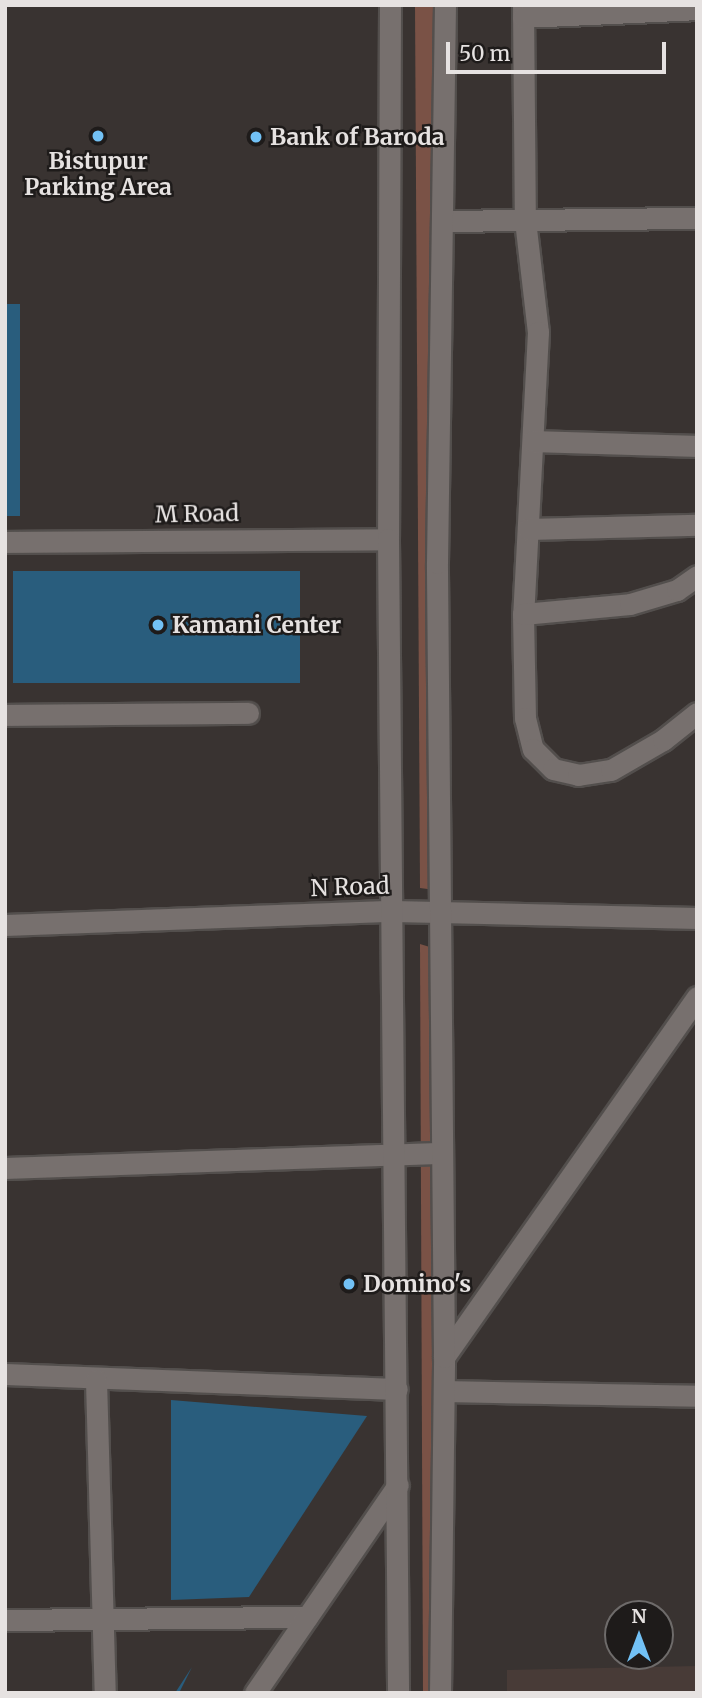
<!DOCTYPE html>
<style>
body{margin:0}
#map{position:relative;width:702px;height:1698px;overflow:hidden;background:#393331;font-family:Merriweather,serif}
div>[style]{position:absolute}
.built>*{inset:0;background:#483b37}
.green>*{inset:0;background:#7a5246}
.building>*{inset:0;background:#295d7d;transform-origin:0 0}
.roads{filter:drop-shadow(2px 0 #534f4d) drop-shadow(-2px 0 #534f4d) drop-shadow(0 2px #534f4d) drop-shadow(0 -2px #534f4d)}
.minor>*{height:21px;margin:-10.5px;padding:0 10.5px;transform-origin:10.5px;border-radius:10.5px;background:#77706e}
.tertiary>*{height:21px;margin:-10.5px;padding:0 10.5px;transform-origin:10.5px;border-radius:10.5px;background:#77706e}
.dots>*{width:19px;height:19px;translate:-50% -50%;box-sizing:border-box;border:4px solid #1e1b1a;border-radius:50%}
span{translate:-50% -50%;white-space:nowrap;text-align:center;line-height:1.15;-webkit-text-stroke:5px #1e1b1a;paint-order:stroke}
.poi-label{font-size:23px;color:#e6e2e1;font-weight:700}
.left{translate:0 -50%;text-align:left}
.street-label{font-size:23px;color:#e6e2e1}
.frame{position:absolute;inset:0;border:7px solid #e6e2e1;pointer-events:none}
.north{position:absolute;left:604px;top:1600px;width:70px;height:70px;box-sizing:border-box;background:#1e1b1a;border:2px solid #6e6b6a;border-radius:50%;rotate:0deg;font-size:19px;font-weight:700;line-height:28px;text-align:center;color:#e6e2e1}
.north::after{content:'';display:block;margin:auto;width:24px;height:32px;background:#72c1f5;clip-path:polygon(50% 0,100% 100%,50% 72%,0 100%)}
.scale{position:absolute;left:446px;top:42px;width:220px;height:32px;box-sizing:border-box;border:4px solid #e6e2e1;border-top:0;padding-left:9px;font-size:21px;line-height:24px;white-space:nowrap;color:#e6e2e1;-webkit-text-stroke:5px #1e1b1a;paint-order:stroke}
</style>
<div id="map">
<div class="built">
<i style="clip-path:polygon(697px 1666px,697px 1693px,507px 1693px,507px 1670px)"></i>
</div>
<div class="green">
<i style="clip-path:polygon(415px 5px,433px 5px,435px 890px,420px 888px)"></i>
<i style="clip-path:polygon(420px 944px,433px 948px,442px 1693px,423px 1693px)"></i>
</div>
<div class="building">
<i style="left:5px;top:304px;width:15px;height:212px"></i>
<i style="left:13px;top:571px;width:287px;height:112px"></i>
<i style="clip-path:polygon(171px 1400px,367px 1416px,249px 1597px,171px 1600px)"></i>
<i style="clip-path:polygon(192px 1667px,179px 1693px,175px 1693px)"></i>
</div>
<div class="roads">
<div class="minor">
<i style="left:523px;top:5px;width:215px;rotate:89.5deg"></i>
<i style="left:525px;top:220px;width:113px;rotate:83.4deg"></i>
<i style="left:538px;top:332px;width:282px;rotate:93deg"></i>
<i style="left:523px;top:614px;width:104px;rotate:88.9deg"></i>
<i style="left:525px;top:718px;width:32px;rotate:76deg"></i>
<i style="left:533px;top:749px;width:28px;rotate:45deg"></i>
<i style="left:553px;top:769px;width:26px;rotate:13deg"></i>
<i style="left:578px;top:775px;width:33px;rotate:-9deg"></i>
<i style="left:611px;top:770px;width:60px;rotate:-30deg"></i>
<i style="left:663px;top:740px;width:43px;rotate:-38.5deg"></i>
<i style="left:523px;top:17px;width:174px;rotate:-2.6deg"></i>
<i style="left:442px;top:221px;width:255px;rotate:-0.7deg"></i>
<i style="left:533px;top:441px;width:164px;rotate:1.7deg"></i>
<i style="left:528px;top:529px;width:169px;rotate:-1.4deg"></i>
<i style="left:5px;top:542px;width:383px;rotate:-0.4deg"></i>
<i style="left:523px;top:614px;width:107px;rotate:-5.3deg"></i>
<i style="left:630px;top:604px;width:49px;rotate:-16.6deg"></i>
<i style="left:677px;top:590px;width:24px;rotate:-35deg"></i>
<i style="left:5px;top:715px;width:243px;rotate:-0.5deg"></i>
<i style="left:5px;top:925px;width:388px;rotate:-2.1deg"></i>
<i style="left:393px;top:911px;width:304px;rotate:1.3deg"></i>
<i style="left:5px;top:1168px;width:437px;rotate:-2deg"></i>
<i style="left:444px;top:1357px;width:440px;rotate:-54.9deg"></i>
<i style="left:5px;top:1374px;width:392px;rotate:2.2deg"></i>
<i style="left:96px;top:1380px;width:313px;rotate:88.4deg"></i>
<i style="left:444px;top:1391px;width:253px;rotate:1.1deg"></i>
<i style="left:5px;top:1620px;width:302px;rotate:-0.6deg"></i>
<i style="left:255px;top:1693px;width:252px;rotate:-55.5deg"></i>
</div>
<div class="tertiary">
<i style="left:390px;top:5px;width:534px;rotate:90.21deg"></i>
<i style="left:388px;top:539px;width:1154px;rotate:89.5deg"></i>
<i style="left:440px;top:1693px;width:336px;rotate:-89.3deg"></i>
<i style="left:444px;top:1357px;width:794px;rotate:-90.51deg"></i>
<i style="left:437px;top:563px;width:558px;rotate:-89.18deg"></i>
</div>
</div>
<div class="dots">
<i style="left:98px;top:136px;background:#72c1f5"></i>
<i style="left:256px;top:137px;background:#72c1f5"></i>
<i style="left:158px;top:625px;background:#72c1f5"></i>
<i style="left:349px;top:1284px;background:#72c1f5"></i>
</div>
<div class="poi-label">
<span class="left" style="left:270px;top:137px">Bank of Baroda</span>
<span style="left:98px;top:174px">Bistupur<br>Parking Area</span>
<span class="left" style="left:172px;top:625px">Kamani Center</span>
<span class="left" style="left:363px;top:1284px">Domino's</span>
</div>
<div class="street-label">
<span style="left:197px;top:514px;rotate:-1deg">M Road</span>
<span style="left:350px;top:887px;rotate:-2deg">N Road</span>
</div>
<div class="frame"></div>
<div class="north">N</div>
<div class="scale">50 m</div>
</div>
